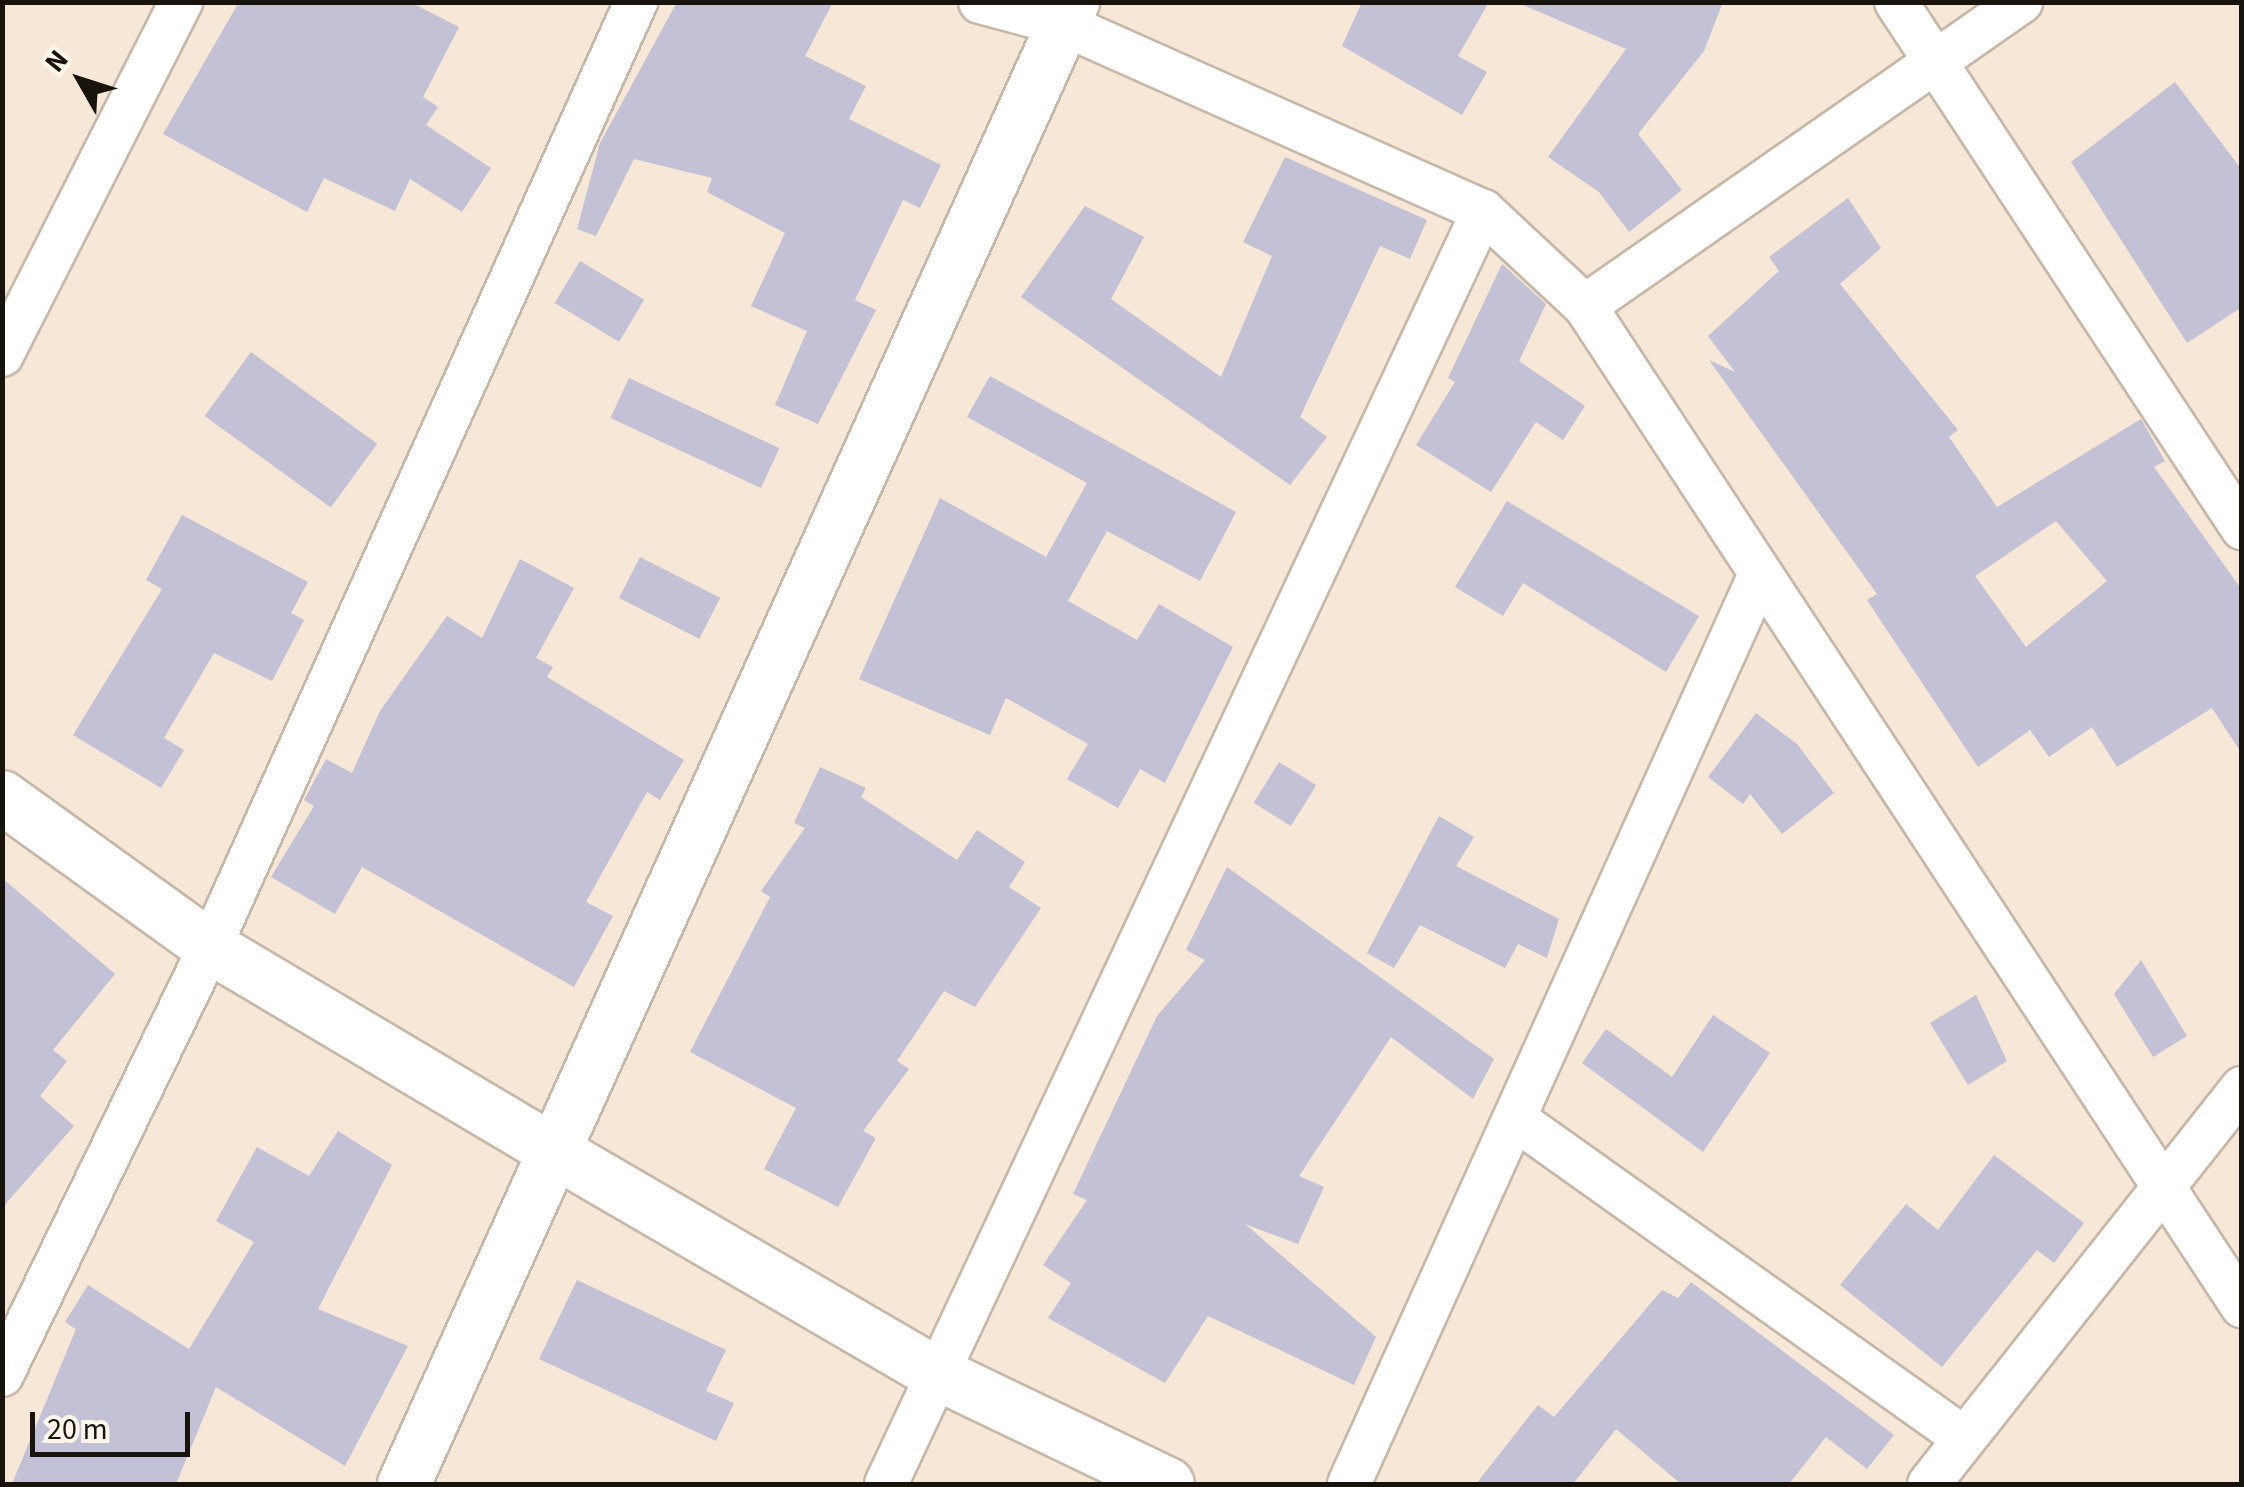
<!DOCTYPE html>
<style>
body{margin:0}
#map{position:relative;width:2244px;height:1487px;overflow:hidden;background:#f6e7d6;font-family:"Source Sans 3",sans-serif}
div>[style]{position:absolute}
.building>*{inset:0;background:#c2c1d5;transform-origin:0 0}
.roads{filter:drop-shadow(2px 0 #c6b8a8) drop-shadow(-2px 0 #c6b8a8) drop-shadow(0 2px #c6b8a8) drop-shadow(0 -2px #c6b8a8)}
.minor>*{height:42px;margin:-21px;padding:0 21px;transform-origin:21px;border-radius:21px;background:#fff}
.tertiary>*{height:52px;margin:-26px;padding:0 26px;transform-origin:26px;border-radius:26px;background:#fff}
span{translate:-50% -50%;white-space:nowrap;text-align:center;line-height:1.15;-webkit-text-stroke:8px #fef5eb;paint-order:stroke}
.frame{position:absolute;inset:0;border:5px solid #18130d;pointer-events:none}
.north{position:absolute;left:30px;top:30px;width:100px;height:100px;-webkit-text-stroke:8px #fef5eb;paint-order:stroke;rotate:309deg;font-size:28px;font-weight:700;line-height:40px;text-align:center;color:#18130d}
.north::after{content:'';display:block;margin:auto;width:35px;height:45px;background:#18130d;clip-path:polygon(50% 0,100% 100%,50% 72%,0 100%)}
.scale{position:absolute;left:30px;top:1412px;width:160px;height:45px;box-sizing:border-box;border:5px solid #18130d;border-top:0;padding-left:12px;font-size:30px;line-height:35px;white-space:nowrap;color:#18130d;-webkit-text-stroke:8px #fef5eb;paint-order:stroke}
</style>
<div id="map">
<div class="building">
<i style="clip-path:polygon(239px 2px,410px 2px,459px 27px,423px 97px,438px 107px,426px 125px,491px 168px,462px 212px,410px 179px,395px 211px,324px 178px,307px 212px,163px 134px)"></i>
<i style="clip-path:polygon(677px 2px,833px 2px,805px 56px,866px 86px,849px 119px,941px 165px,920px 208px,903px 200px,855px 300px,876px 310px,818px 424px,775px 405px,807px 331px,751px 306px,785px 233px,707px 192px,712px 178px,634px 159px,596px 236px,577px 229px,600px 143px)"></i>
<i style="clip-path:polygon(1362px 2px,1489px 2px,1458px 56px,1487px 72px,1462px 115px,1342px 46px)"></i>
<i style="clip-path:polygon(1516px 2px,1723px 2px,1704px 51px,1638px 134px,1682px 190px,1629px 232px,1599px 192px,1548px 157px,1626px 49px)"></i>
<i style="clip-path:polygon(2175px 82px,2242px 170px,2242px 307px,2187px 343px,2071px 162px)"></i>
<i style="clip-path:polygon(1285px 157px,1427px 220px,1410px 259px,1380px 246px,1300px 417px,1327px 437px,1290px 485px,1021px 297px,1085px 206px,1144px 237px,1111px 299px,1221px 377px,1272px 256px,1243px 242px)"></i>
<i style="clip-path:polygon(evenodd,1848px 198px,1881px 248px,1840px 284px,1958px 430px,1949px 437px,1997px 507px,2141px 419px,2165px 461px,2154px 467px,2242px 590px,2242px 754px,2212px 708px,2117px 767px,2092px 727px,2049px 757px,2030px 730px,1978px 767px,1867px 600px,1877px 594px,1709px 360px,1735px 372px,1708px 336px,1779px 271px,1769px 257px,1848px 198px,2056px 521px,2107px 581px,2026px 647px,1975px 576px,2056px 521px)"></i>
<i style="left:580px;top:261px;width:75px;height:49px;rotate:31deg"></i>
<i style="clip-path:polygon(1502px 264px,1546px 304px,1519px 361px,1585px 406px,1563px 440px,1536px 422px,1491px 492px,1416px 445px,1455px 382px,1448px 378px)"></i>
<i style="left:251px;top:352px;width:156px;height:79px;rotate:36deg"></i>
<i style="clip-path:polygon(990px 376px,1236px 512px,1200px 581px,1107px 531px,1068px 601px,1137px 640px,1159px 604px,1233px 647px,1165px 783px,1140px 769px,1118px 808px,1067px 779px,1088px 744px,1006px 698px,990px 735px,859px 679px,940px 498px,1046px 557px,1087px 483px,967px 417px)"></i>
<i style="left:629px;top:378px;width:166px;height:44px;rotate:25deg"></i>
<i style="clip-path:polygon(1507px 501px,1699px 616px,1666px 672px,1523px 583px,1503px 616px,1455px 587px)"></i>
<i style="clip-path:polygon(182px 515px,308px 582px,291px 613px,304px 620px,272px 681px,214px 653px,164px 738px,184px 750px,161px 788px,73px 735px,162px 589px,146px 580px)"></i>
<i style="left:640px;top:557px;width:90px;height:46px;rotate:27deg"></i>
<i style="clip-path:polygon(520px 559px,574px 588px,536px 658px,553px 667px,547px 677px,684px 760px,660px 800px,647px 792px,586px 902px,613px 916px,574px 987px,362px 867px,335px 914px,271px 877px,314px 806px,304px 800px,326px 759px,352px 773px,380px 711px,447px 616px,482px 638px)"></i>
<i style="clip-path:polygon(1756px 713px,1797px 744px,1834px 793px,1782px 834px,1750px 794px,1743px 804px,1708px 777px)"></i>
<i style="left:1279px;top:762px;width:44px;height:48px;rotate:32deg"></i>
<i style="clip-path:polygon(820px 767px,866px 788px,861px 797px,957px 860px,977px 830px,1025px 862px,1009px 887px,1041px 908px,975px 1007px,944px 991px,897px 1061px,909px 1069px,863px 1131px,876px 1138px,838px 1207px,764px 1169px,796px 1108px,690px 1052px,770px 897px,761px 891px,805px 828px,794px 823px)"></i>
<i style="clip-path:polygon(1439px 816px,1474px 837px,1456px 866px,1559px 919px,1547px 958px,1518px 944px,1505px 968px,1420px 925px,1394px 968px,1367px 953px)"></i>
<i style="clip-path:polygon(1227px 867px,1494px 1059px,1473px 1099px,1391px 1037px,1299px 1176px,1324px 1187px,1298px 1244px,1245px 1224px,1376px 1337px,1354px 1385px,1208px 1316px,1165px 1383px,1048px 1318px,1071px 1283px,1043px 1265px,1087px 1200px,1073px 1194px,1157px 1016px,1205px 960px,1186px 950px)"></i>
<i style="clip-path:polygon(2px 878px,115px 974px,53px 1050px,67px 1061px,40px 1096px,74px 1126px,2px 1208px)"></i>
<i style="clip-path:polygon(2141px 960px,2187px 1036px,2153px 1057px,2114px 994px)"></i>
<i style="clip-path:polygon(1976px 995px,2007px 1061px,1968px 1085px,1930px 1023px)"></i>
<i style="clip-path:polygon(1713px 1015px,1770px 1053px,1703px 1152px,1582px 1063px,1606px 1029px,1672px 1077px)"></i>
<i style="clip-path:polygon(338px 1131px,392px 1165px,318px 1309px,408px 1346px,345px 1466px,216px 1387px,176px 1484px,12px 1484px,76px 1329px,65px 1322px,88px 1285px,189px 1349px,254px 1242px,216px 1221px,257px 1147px,309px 1176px)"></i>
<i style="clip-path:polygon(1994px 1155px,2084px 1223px,2054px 1263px,2037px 1250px,1942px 1367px,1840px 1285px,1906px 1204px,1938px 1230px)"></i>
<i style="clip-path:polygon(577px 1280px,726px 1350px,706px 1391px,734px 1403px,716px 1441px,539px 1359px)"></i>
<i style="clip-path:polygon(1691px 1282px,1894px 1435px,1867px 1469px,1826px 1437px,1789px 1484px,1681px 1484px,1616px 1429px,1573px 1484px,1476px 1484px,1538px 1405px,1554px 1417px,1662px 1290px,1678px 1298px)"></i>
</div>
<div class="roads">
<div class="minor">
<i style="left:980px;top:2px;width:88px;rotate:15.1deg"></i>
<i style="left:1065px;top:25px;width:458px;rotate:24deg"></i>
<i style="left:1483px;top:211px;width:139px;rotate:43deg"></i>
<i style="left:1585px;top:306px;width:1197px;rotate:56.7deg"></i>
<i style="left:1896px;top:2px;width:630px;rotate:56.66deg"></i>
<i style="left:1585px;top:306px;width:532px;rotate:-34.89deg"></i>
<i style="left:2px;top:355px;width:396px;rotate:-63.1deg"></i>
<i style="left:1515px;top:1119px;width:551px;rotate:35.39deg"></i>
<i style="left:2px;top:1375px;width:476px;rotate:-64.1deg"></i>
<i style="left:210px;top:947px;width:1037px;rotate:-65.73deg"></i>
<i style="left:886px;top:1484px;width:1406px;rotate:-64.87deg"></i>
<i style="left:1349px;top:1484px;width:999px;rotate:-65.69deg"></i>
<i style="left:1929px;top:1484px;width:505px;rotate:-51.68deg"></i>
</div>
<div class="tertiary">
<i style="left:2px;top:797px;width:256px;rotate:35.8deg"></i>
<i style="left:210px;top:947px;width:400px;rotate:30.7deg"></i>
<i style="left:554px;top:1151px;width:442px;rotate:30.2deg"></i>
<i style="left:936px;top:1373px;width:257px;rotate:25.6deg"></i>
<i style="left:404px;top:1484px;width:1626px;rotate:-65.7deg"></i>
</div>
</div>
<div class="frame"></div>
<div class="north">N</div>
<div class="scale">20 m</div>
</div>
